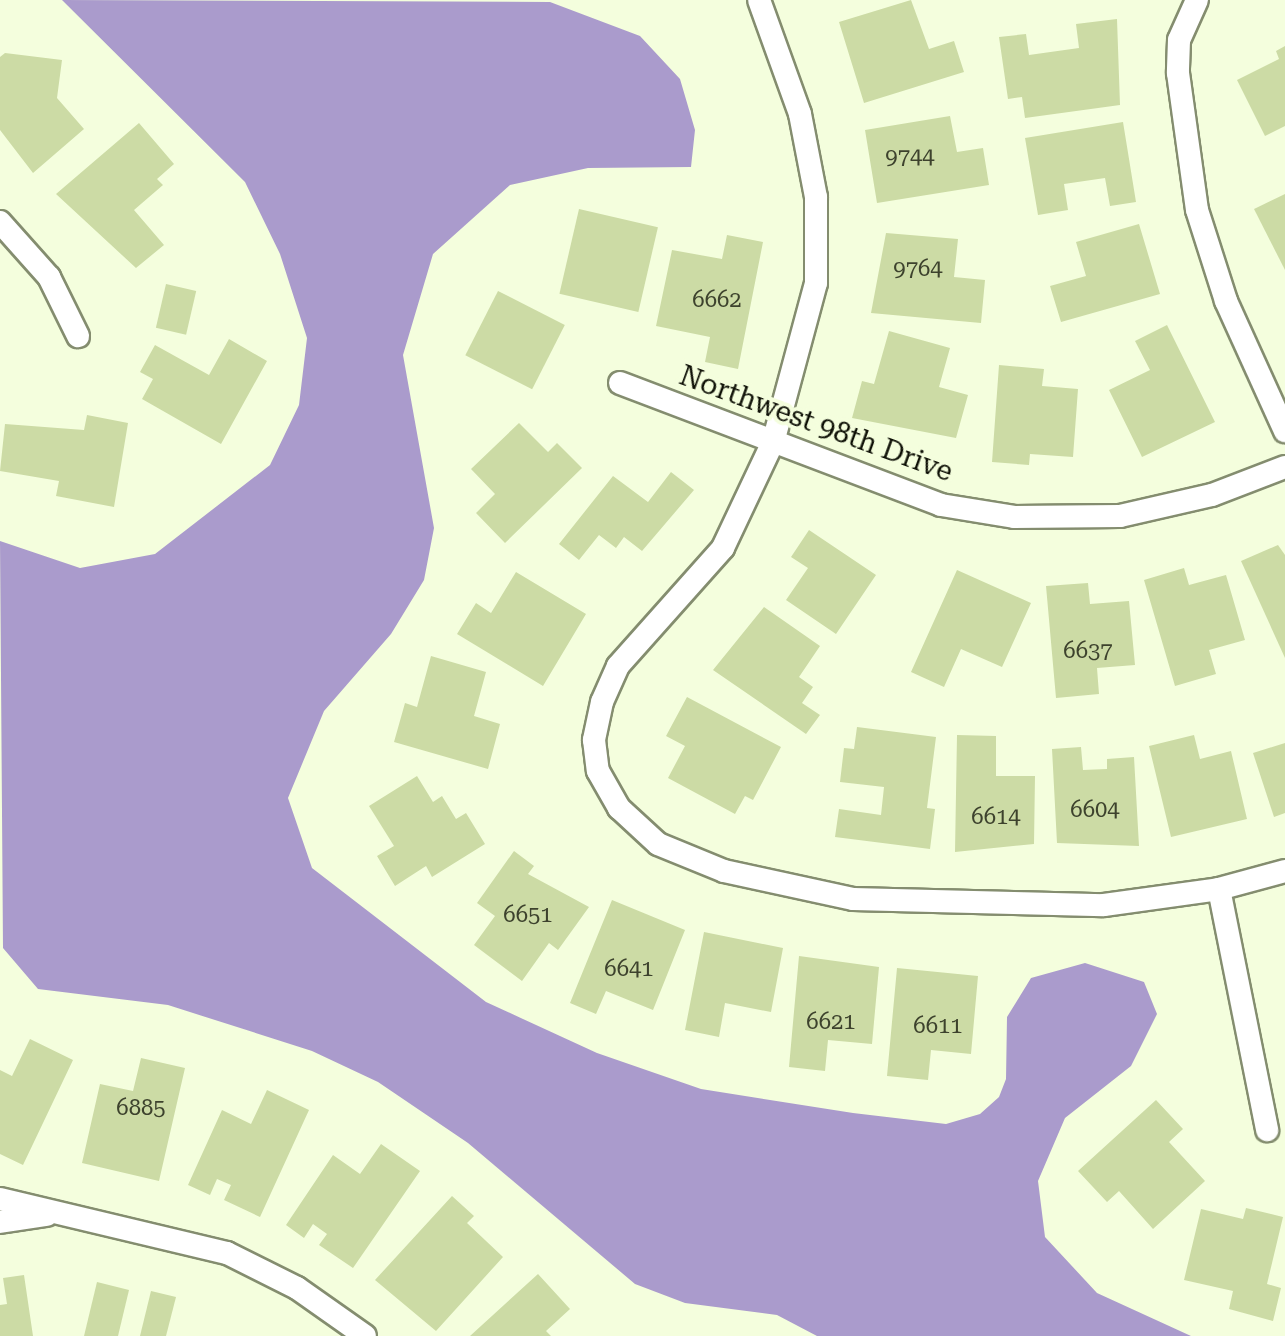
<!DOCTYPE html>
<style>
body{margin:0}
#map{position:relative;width:1285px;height:1336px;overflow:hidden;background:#f4fedd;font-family:"Roboto Serif",serif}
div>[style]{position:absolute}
.water>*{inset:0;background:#aa9bcc}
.building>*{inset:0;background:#ccdba5;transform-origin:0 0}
.roads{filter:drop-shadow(2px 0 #848d6f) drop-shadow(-2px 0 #848d6f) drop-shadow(0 2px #848d6f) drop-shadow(0 -2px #848d6f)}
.street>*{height:22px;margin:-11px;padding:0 11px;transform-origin:11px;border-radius:11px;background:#fff}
span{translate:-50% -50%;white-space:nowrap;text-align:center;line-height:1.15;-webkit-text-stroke:8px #f4fedd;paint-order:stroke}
.number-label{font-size:22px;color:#3d422d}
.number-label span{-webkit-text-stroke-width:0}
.street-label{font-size:28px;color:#0d0f05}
</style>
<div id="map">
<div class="water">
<i style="clip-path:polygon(62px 0,550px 2px,640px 36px,680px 79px,695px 130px,691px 167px,588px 168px,510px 185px,433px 254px,403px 355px,434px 528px,424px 580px,391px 634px,324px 711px,288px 798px,312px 868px,486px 1002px,597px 1053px,701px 1089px,853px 1113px,946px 1124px,980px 1114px,999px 1097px,1006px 1079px,1007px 1017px,1031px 978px,1085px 963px,1144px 982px,1157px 1014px,1131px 1066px,1065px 1118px,1038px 1181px,1045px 1237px,1097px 1293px,1191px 1336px,817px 1336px,777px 1315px,685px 1303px,635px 1284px,468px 1143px,378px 1082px,312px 1051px,168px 1005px,38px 989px,3px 948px,0 541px,80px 568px,155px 554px,270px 465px,299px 405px,307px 338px,280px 254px,245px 182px)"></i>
</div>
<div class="building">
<i style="clip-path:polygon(911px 0,929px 49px,954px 41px,964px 72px,864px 103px,839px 22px)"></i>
<i style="clip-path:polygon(1117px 19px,1120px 105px,1025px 118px,1022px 97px,1008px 99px,999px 37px,1026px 34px,1029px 55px,1079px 48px,1076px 24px)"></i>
<i style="clip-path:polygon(1285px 46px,1285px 126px,1265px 136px,1237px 80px,1279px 59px,1276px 51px)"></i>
<i style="clip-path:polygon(5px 53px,62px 60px,57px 98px,84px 129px,33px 173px,0 130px,0 57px)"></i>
<i style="clip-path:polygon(950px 116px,957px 152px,983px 148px,989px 185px,877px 203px,865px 130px)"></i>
<i style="clip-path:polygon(1123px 122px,1136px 202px,1110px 206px,1105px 178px,1064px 184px,1068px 210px,1038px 215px,1025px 138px)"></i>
<i style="clip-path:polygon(139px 123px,174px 164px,157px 179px,163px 185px,134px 210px,164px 245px,136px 268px,56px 194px)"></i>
<i style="clip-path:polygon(1285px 194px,1285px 270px,1254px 209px)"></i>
<i style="left:579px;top:209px;width:81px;height:87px;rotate:13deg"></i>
<i style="clip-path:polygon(1139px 224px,1160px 294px,1061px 322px,1050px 286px,1086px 276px,1076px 242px)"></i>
<i style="clip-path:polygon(886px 233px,958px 239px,954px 277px,985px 280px,981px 323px,871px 313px)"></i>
<i style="clip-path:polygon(727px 235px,763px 242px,738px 369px,705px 362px,710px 337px,656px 326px,672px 250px,722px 259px)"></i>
<i style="left:166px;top:284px;width:31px;height:45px;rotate:13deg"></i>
<i style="left:498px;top:291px;width:75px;height:72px;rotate:27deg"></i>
<i style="clip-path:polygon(1167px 325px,1215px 422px,1142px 457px,1109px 390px,1150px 370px,1135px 341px)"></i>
<i style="clip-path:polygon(889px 331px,950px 348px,939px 387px,968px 395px,956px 438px,852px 418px,862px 381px,874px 384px)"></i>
<i style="clip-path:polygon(229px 339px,267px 361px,221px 444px,142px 399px,153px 379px,140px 372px,155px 345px,209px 375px)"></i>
<i style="clip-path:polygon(999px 365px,1044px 369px,1042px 386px,1078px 389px,1073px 457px,1030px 454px,1029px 465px,992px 462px)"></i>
<i style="clip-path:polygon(87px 415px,128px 423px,114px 507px,56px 496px,59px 481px,0 471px,5px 424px,84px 430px)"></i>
<i style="clip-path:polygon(519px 423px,548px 452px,557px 443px,582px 468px,505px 543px,476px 513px,495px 494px,471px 469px)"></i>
<i style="clip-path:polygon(671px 472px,694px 490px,642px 551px,624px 537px,616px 548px,599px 535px,579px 560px,559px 544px,613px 476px,648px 502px)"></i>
<i style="clip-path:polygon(809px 530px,876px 575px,836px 634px,786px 600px,808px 568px,791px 557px)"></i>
<i style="clip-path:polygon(1278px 545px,1285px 555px,1285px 658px,1241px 561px)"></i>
<i style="clip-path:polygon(1184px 568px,1189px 585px,1226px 575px,1245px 640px,1209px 650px,1216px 674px,1175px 686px,1144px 580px)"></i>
<i style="clip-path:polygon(957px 570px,1031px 603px,1002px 667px,961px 649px,944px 687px,911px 672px)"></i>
<i style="clip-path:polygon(516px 572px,586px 614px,543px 686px,457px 634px,476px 603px,491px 613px)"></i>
<i style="clip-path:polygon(1088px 583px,1090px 604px,1129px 601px,1135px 665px,1097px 668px,1099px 694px,1056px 698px,1046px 586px)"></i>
<i style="clip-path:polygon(764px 607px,820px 646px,799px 677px,813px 687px,802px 703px,820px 715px,806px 734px,713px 670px)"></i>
<i style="clip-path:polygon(431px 656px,486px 672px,474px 716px,500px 724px,488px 769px,394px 742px,405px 703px,417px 707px)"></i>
<i style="clip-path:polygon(687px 697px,781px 747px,753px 800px,745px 796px,735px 814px,668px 778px,685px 746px,666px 736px)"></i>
<i style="clip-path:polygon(857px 727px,936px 737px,927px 808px,935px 809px,930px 849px,835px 837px,839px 809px,881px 815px,884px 787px,840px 782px,844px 748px,854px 749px)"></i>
<i style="clip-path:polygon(957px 735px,996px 736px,996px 776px,1035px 776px,1034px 844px,955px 852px)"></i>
<i style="clip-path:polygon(1194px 735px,1200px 759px,1231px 751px,1247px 819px,1171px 837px,1149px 746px)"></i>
<i style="clip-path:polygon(1285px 743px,1285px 813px,1274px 817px,1253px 753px)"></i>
<i style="clip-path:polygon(1081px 747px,1083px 770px,1107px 769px,1107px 759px,1134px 757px,1139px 846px,1057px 843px,1052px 749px)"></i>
<i style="clip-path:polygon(417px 776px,433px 802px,442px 796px,456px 819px,466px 813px,485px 844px,432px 877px,426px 866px,395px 886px,377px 856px,394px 846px,369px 806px)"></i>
<i style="clip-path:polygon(514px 851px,534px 866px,528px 874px,589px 907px,558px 950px,549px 943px,522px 981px,474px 945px,495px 916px,477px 903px)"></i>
<i style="clip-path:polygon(612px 900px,685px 930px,653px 1010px,606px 991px,596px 1014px,570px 1003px)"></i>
<i style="clip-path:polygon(704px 932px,783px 948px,771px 1012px,725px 1003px,719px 1037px,685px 1030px)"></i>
<i style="clip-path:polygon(799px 956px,879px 967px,872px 1044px,828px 1040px,825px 1071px,789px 1067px)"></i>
<i style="clip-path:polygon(897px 968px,978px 976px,971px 1054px,931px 1050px,928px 1080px,887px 1076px)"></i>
<i style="clip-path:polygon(30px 1039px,73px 1060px,23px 1165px,0 1154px,0 1070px,12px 1076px)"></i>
<i style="clip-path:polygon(141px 1058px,185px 1068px,159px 1181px,82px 1163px,100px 1084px,133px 1091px)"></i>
<i style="clip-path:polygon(267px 1090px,309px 1110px,260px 1217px,224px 1200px,231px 1185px,217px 1179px,210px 1195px,188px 1185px,222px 1110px,251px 1124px)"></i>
<i style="clip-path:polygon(1156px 1100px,1183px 1129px,1169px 1142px,1205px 1181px,1153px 1229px,1119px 1191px,1107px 1202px,1078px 1171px)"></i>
<i style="clip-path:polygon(381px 1144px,420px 1171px,353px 1268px,319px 1245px,327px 1234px,313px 1224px,304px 1238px,286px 1225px,333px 1155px,360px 1174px)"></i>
<i style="clip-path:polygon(452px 1196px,474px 1216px,467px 1223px,503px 1257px,436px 1331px,375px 1280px)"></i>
<i style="clip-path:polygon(1246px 1208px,1283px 1217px,1267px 1284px,1281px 1288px,1273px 1321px,1229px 1309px,1233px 1291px,1184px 1280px,1201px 1209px,1243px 1219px)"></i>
<i style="clip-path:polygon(538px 1274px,570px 1309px,546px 1331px,551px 1336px,470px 1336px)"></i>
<i style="clip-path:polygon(24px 1275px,33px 1336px,0 1336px,0 1305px,7px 1304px,3px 1278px)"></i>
<i style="clip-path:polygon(97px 1282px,129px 1290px,118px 1336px,84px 1336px)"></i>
<i style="clip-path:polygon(151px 1291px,176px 1297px,166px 1336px,140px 1336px)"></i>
</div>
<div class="roads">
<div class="street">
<i style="left:759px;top:0;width:121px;rotate:70.2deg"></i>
<i style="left:800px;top:114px;width:85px;rotate:79.1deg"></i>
<i style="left:816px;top:197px;width:86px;rotate:90deg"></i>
<i style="left:816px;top:283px;width:165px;rotate:105.1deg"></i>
<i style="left:773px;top:442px;width:117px;rotate:115.3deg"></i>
<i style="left:723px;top:548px;width:158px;rotate:131.7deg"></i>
<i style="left:618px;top:666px;width:39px;rotate:114deg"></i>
<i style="left:602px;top:702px;width:39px;rotate:102deg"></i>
<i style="left:594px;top:740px;width:31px;rotate:83deg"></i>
<i style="left:598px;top:771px;width:43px;rotate:60.4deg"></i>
<i style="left:619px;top:808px;width:53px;rotate:42.7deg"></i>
<i style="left:658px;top:844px;width:71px;rotate:22.2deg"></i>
<i style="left:724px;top:871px;width:132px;rotate:12.2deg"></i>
<i style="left:853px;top:899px;width:251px;rotate:1.4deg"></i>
<i style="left:1104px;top:905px;width:116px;rotate:-7.9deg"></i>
<i style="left:1219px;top:889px;width:68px;rotate:-15.3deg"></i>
<i style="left:1197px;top:0;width:44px;rotate:114.2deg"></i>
<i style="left:1179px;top:40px;width:33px;rotate:92deg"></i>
<i style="left:1178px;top:73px;width:138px;rotate:82.1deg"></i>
<i style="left:1197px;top:210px;width:96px;rotate:72.3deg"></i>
<i style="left:1226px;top:301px;width:143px;rotate:65.6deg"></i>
<i style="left:0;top:222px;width:74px;rotate:48.3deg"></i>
<i style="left:49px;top:277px;width:66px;rotate:63.8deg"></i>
<i style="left:620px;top:383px;width:343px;rotate:20.8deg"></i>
<i style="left:941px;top:505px;width:74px;rotate:9.3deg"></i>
<i style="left:1014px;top:517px;width:106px;rotate:-0.5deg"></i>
<i style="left:1120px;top:516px;width:94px;rotate:-12.9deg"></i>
<i style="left:1212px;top:495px;width:78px;rotate:-21deg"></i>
<i style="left:1219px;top:889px;width:246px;rotate:78.7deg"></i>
<i style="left:0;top:1199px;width:233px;rotate:13.4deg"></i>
<i style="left:227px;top:1253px;width:78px;rotate:26.6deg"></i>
<i style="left:297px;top:1288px;width:83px;rotate:35.2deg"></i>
<i style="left:0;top:1222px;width:47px;rotate:-8.7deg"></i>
</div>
</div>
<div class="number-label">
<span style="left:910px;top:157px">9744</span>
<span style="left:918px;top:269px">9764</span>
<span style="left:717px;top:300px">6662</span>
<span style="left:1088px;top:651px">6637</span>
<span style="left:1095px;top:810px">6604</span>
<span style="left:996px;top:817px">6614</span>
<span style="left:528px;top:915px">6651</span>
<span style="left:629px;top:969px">6641</span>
<span style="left:831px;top:1022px">6621</span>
<span style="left:938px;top:1026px">6611</span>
<span style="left:141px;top:1108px">6885</span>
</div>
<div class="street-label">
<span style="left:816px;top:424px;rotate:20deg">Northwest 98th Drive</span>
</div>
</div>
